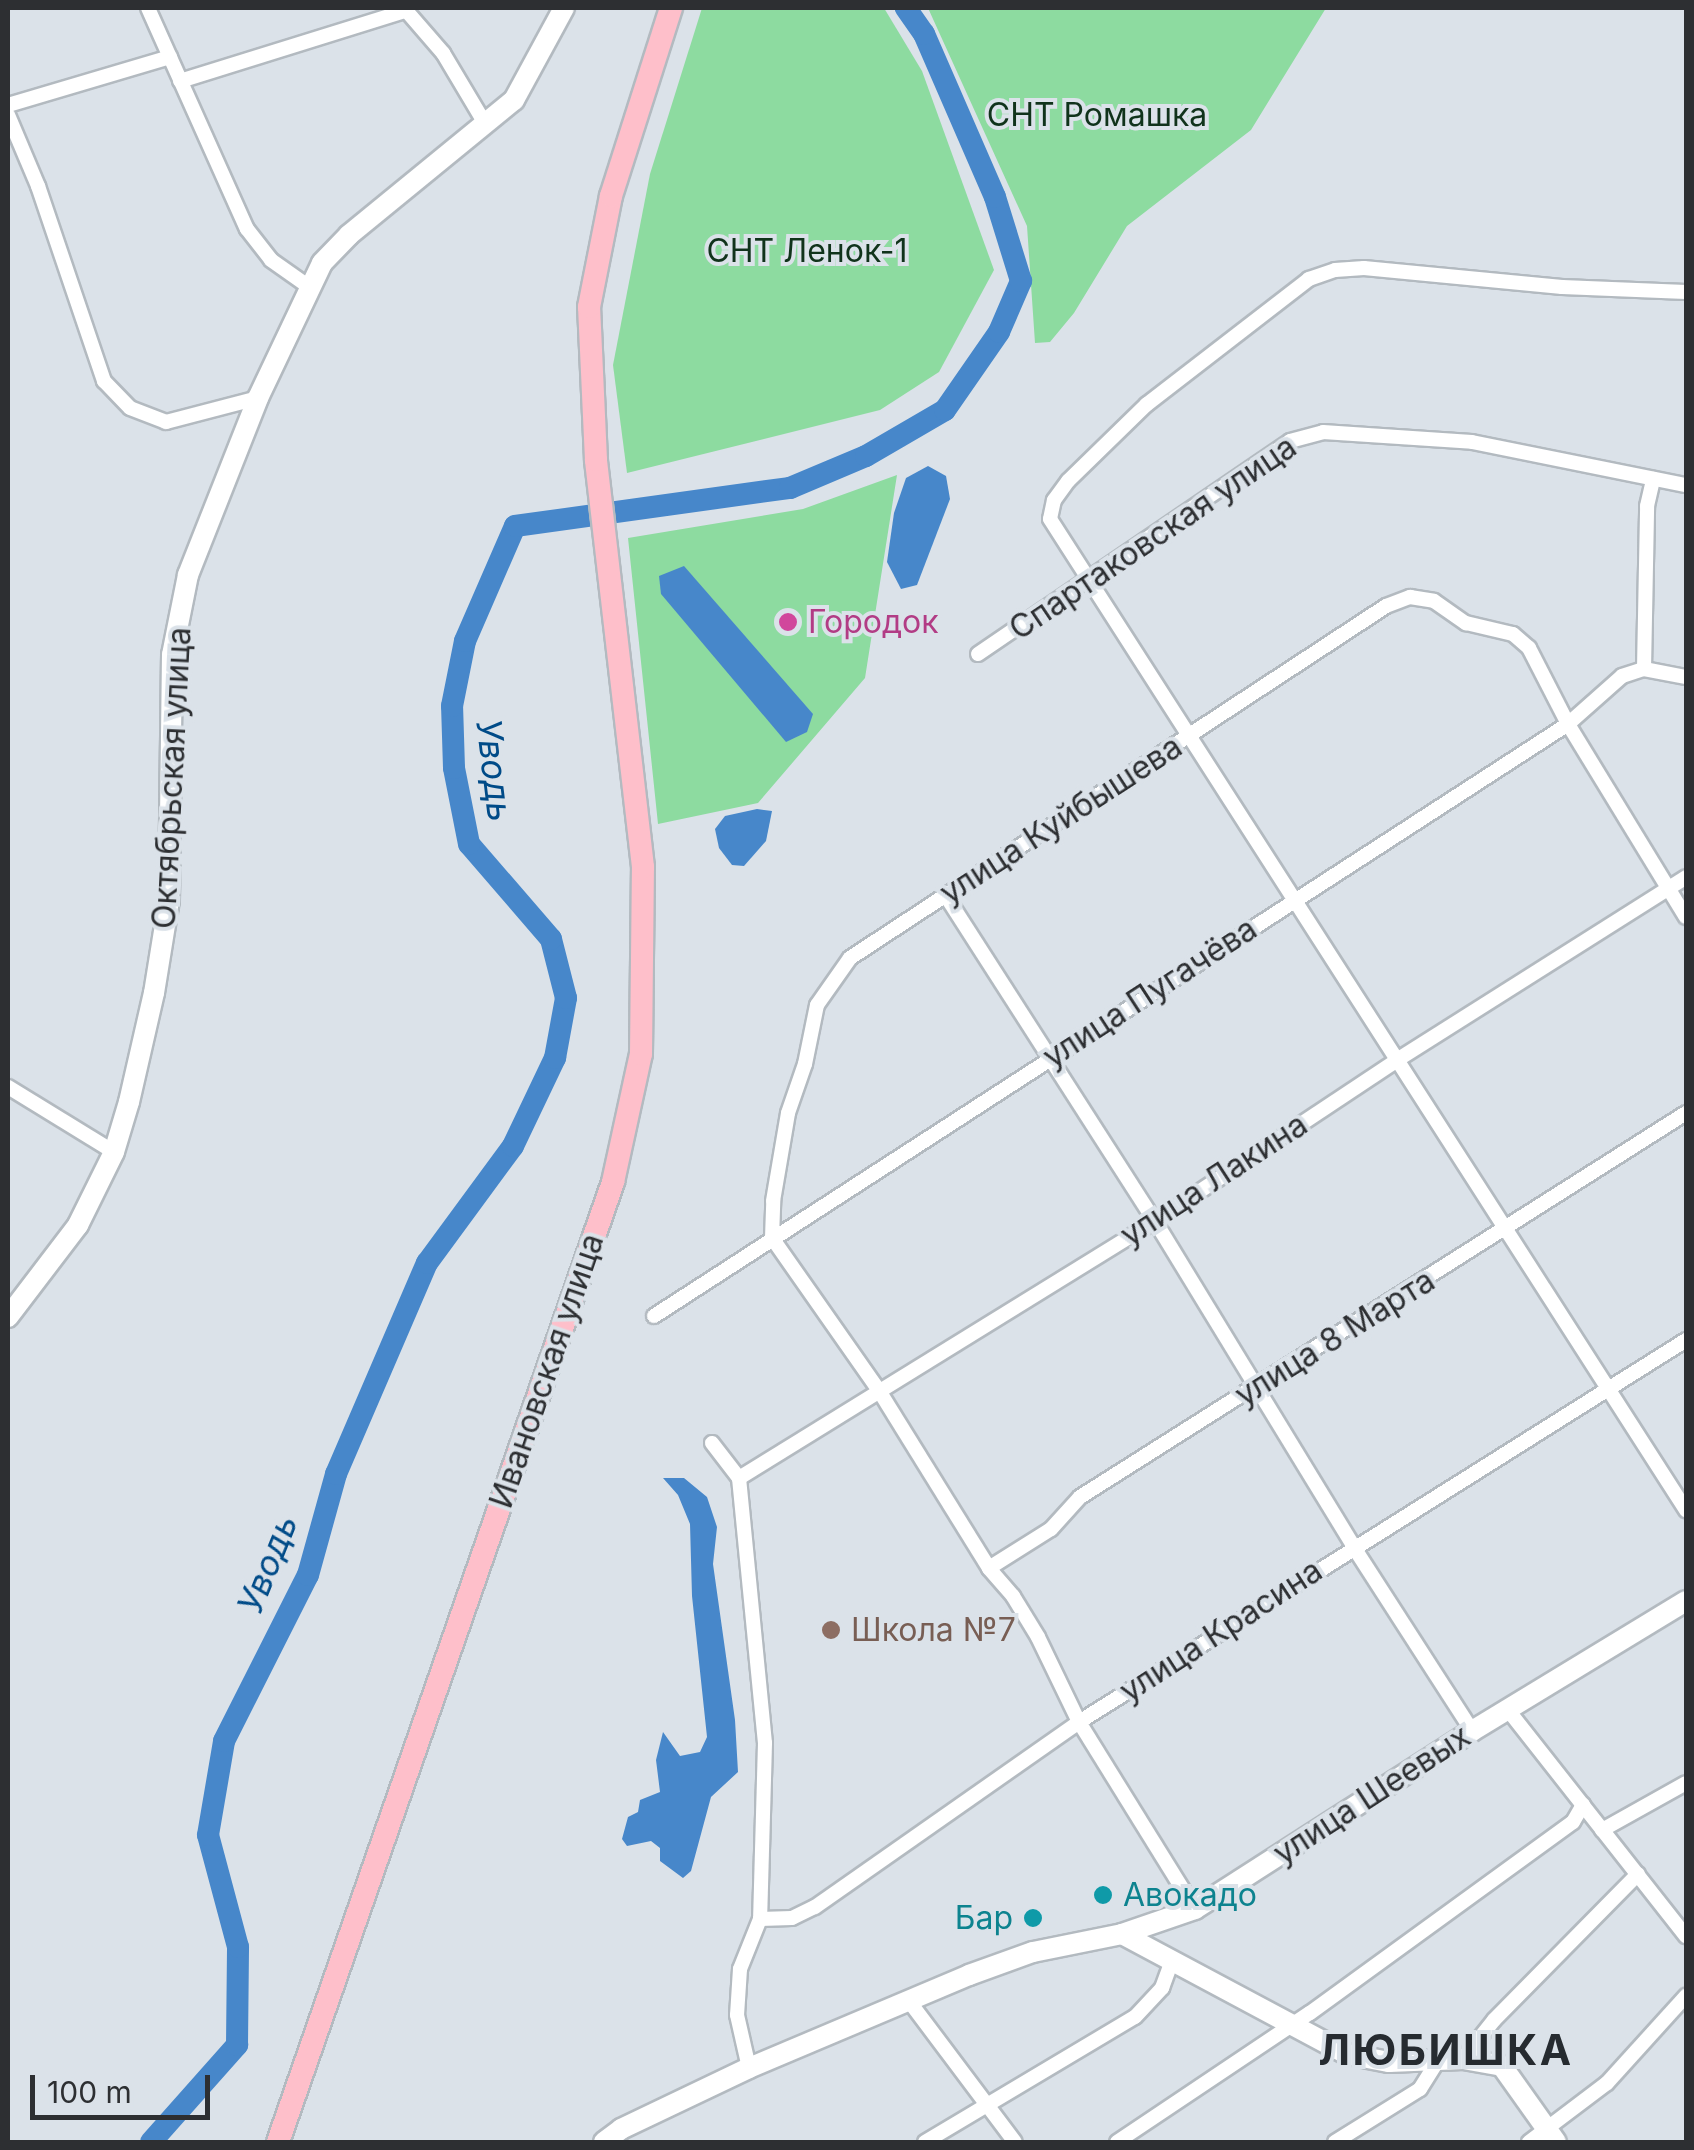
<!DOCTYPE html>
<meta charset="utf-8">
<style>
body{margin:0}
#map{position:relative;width:1694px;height:2150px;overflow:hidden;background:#dbe2e9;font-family:Inter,sans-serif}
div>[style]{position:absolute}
.green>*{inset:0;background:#8ddba0}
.water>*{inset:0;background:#4787ca}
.river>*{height:22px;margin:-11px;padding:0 11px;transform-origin:11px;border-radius:11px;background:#4787ca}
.roads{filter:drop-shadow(2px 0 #b3bac0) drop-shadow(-2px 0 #b3bac0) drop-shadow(0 2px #b3bac0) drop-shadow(0 -2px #b3bac0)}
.street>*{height:14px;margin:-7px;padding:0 7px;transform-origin:7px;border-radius:7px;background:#fff}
.secondary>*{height:20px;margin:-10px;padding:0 10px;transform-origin:10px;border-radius:10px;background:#fff}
.primary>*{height:22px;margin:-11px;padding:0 11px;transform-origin:11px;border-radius:11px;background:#febfca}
.dots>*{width:28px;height:28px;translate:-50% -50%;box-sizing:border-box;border:5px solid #dbe2e9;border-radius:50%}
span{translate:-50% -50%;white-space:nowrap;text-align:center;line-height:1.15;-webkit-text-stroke:8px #dbe2e9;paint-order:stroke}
.park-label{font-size:32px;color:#10331b}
.street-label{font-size:32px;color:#2d2f32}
.hotel-label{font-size:32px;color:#b23c85}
.left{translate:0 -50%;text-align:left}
.education-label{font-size:32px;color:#785e54}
.culture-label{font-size:32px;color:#0d838f}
.right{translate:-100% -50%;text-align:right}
.water-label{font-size:35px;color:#004b88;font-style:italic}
.district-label{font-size:42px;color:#262b30;font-weight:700;letter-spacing:2.5px}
.frame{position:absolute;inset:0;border:10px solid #2d2f32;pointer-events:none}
.scale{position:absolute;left:30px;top:2075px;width:180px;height:45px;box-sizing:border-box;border:5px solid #2d2f32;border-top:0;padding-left:12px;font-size:30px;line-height:35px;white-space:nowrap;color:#2d2f32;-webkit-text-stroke:8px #dbe2e9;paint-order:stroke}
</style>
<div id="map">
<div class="green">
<i style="clip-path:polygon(702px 8px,884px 8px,922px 71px,994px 270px,939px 372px,880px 410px,627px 473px,613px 365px,650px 174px)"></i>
<i style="clip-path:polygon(928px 8px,1326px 8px,1251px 130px,1127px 226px,1074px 313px,1050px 342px,1035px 343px,1027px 226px)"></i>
<i style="clip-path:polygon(897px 475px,865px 678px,758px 803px,658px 824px,628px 538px,803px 509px)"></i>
</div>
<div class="water">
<i style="clip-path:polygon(928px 466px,946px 476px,950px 499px,917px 585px,901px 589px,887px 562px,894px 513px,906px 478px)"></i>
<i style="clip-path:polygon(684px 566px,813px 714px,807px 732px,786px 742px,661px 594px,659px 576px)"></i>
<i style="clip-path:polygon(757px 809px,772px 811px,766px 841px,744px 866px,732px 865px,719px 848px,715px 829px,725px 816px)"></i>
<i style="clip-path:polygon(663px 1478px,684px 1478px,707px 1497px,717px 1527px,713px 1564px,735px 1720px,738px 1772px,711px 1797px,691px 1871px,683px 1878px,660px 1861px,660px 1848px,651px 1841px,627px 1846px,622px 1839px,628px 1817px,638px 1812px,640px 1800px,660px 1792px,656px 1760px,663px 1732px,680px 1756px,700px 1752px,707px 1737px,692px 1596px,690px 1524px,678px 1495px)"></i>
</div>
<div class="river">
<i style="left:151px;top:2142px;width:130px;rotate:-48.4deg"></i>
<i style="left:237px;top:2045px;width:98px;rotate:-89.4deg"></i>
<i style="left:238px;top:1947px;width:116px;rotate:-105deg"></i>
<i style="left:208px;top:1835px;width:95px;rotate:-80.3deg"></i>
<i style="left:224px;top:1741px;width:186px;rotate:-63.2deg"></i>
<i style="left:308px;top:1575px;width:105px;rotate:-74.5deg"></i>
<i style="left:336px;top:1474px;width:230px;rotate:-66.7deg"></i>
<i style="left:427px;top:1263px;width:145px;rotate:-53.7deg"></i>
<i style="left:513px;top:1146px;width:98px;rotate:-64.5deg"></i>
<i style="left:555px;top:1058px;width:61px;rotate:-79.6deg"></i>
<i style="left:566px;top:998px;width:61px;rotate:-104.3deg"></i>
<i style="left:551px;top:939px;width:125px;rotate:-130.8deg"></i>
<i style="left:469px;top:844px;width:77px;rotate:-101.2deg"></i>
<i style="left:454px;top:768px;width:62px;rotate:-91.8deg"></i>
<i style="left:452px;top:706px;width:66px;rotate:-78.7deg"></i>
<i style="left:465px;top:641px;width:125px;rotate:-66.5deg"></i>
<i style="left:515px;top:526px;width:278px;rotate:-7.9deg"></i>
<i style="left:790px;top:488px;width:82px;rotate:-22.8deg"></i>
<i style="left:866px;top:456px;width:91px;rotate:-30.2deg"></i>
<i style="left:945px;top:410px;width:95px;rotate:-55.3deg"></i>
<i style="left:999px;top:332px;width:56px;rotate:-66.7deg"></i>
<i style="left:1021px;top:281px;width:88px;rotate:-107.2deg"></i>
<i style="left:995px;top:197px;width:178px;rotate:-113.5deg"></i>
<i style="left:924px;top:34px;width:32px;rotate:-125deg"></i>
</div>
<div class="roads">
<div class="street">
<i style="left:148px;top:8px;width:242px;rotate:65.9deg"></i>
<i style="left:247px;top:229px;width:39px;rotate:52deg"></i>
<i style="left:271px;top:260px;width:45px;rotate:35.1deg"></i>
<i style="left:404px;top:8px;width:60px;rotate:49.1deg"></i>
<i style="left:443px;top:53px;width:84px;rotate:59.2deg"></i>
<i style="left:180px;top:81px;width:236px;rotate:-17.3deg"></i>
<i style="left:8px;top:105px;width:169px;rotate:-16.5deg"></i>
<i style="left:8px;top:115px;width:77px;rotate:67.1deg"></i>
<i style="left:38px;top:186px;width:206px;rotate:71.3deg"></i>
<i style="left:104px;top:381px;width:37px;rotate:46deg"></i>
<i style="left:130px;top:408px;width:39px;rotate:21deg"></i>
<i style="left:166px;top:422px;width:95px;rotate:-14.6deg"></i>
<i style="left:1686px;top:292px;width:124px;rotate:-177.7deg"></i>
<i style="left:1562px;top:287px;width:199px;rotate:-174.5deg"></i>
<i style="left:1364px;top:268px;width:29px;rotate:176deg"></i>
<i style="left:1335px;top:270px;width:28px;rotate:161deg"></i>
<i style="left:1309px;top:279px;width:205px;rotate:142.3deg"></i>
<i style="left:1147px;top:404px;width:110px;rotate:135.7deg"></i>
<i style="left:1068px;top:481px;width:24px;rotate:126deg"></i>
<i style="left:1054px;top:500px;width:19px;rotate:102deg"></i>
<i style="left:1050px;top:519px;width:1178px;rotate:57.31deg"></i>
<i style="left:978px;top:654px;width:378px;rotate:-34.3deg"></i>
<i style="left:1290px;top:441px;width:34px;rotate:-15deg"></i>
<i style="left:1323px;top:432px;width:149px;rotate:3.8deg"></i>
<i style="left:1472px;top:442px;width:218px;rotate:11.4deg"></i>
<i style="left:1644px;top:669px;width:163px;rotate:-88.9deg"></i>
<i style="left:1647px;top:506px;width:28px;rotate:-77deg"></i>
<i style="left:946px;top:896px;width:386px;rotate:57.3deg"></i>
<i style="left:1155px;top:1221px;width:381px;rotate:58.6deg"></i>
<i style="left:1353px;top:1546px;width:220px;rotate:57.2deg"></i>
<i style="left:8px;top:1087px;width:124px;rotate:31.5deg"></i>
<i style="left:654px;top:1316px;width:1089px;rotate:-32.93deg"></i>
<i style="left:1568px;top:724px;width:72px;rotate:-41.6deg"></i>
<i style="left:1622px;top:676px;width:23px;rotate:-18deg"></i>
<i style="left:1644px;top:669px;width:43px;rotate:10.8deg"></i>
<i style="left:712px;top:1443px;width:44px;rotate:52.4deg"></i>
<i style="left:739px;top:1478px;width:266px;rotate:84.4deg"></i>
<i style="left:765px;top:1743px;width:176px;rotate:91.6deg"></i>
<i style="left:760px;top:1919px;width:54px;rotate:111.8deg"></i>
<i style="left:740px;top:1969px;width:46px;rotate:93.7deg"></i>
<i style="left:737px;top:2015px;width:54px;rotate:77.2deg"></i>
<i style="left:739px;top:1478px;width:489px;rotate:-31.7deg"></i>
<i style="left:1155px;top:1221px;width:291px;rotate:-33.6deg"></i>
<i style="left:1397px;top:1060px;width:342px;rotate:-32.3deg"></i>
<i style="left:989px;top:1568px;width:73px;rotate:-32.2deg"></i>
<i style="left:1051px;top:1529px;width:43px;rotate:-47.8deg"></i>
<i style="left:1080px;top:1497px;width:717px;rotate:-32.36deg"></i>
<i style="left:1508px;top:1710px;width:288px;rotate:51.8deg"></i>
<i style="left:1602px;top:1830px;width:96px;rotate:-29.2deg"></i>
<i style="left:1195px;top:1909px;width:220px;rotate:-121.8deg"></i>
<i style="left:1079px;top:1722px;width:94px;rotate:-115.8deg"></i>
<i style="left:1038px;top:1637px;width:48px;rotate:-121.4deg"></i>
<i style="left:1013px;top:1596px;width:37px;rotate:-131deg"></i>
<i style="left:989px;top:1568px;width:207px;rotate:-121.8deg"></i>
<i style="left:880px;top:1392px;width:188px;rotate:-125deg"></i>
<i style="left:772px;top:1238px;width:37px;rotate:-88deg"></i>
<i style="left:773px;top:1201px;width:89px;rotate:-80.3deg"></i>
<i style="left:788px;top:1113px;width:52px;rotate:-70.9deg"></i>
<i style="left:805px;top:1064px;width:60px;rotate:-78.5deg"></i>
<i style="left:817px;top:1005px;width:57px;rotate:-54.9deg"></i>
<i style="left:850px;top:958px;width:641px;rotate:-33.29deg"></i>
<i style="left:1386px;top:606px;width:26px;rotate:-21deg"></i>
<i style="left:1410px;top:597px;width:24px;rotate:9deg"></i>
<i style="left:1434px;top:601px;width:39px;rotate:35deg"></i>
<i style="left:1466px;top:623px;width:48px;rotate:13.2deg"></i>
<i style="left:1513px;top:634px;width:21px;rotate:41deg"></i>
<i style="left:1529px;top:648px;width:85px;rotate:62.8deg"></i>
<i style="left:1568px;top:724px;width:226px;rotate:58.6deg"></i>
<i style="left:760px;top:1919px;width:32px;rotate:-2deg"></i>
<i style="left:792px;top:1918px;width:25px;rotate:-26deg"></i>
<i style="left:815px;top:1907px;width:322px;rotate:-35deg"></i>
<i style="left:1079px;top:1722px;width:717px;rotate:-32.18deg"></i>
<i style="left:909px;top:2001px;width:176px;rotate:53.1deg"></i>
<i style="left:1463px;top:2059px;width:50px;rotate:-51.5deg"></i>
<i style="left:1494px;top:2020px;width:205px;rotate:-45.4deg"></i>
<i style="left:925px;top:2142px;width:244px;rotate:-30.8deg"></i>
<i style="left:1135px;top:2017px;width:40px;rotate:-47deg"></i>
<i style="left:1162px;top:1988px;width:30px;rotate:-70deg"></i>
<i style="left:1117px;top:2142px;width:232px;rotate:-33.8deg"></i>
<i style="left:1310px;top:2013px;width:325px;rotate:-36deg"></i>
<i style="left:1573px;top:1822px;width:20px;rotate:-60deg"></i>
<i style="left:1335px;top:2142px;width:100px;rotate:-31.9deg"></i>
<i style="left:1420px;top:2089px;width:34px;rotate:-58deg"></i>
<i style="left:1529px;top:2142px;width:98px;rotate:-37.1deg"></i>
<i style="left:1607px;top:2083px;width:118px;rotate:-47.8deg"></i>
</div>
<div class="secondary">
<i style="left:8px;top:1317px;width:116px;rotate:-52.7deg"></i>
<i style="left:78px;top:1225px;width:81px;rotate:-63.7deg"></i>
<i style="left:114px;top:1152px;width:52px;rotate:-73.3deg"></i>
<i style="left:129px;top:1102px;width:112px;rotate:-77.1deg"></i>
<i style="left:154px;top:993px;width:94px;rotate:-80.8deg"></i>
<i style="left:169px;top:900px;width:245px;rotate:-89.3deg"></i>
<i style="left:172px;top:655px;width:82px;rotate:-78.7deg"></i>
<i style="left:188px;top:575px;width:190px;rotate:-68.4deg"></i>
<i style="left:258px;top:398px;width:149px;rotate:-64.6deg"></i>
<i style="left:322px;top:263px;width:39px;rotate:-46deg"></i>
<i style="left:349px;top:235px;width:213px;rotate:-39.3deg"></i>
<i style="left:514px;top:100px;width:105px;rotate:-61.5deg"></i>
<i style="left:1122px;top:1934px;width:255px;rotate:28.1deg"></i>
<i style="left:1347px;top:2054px;width:43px;rotate:10.8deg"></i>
<i style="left:1389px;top:2062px;width:74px;rotate:-2.3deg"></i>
<i style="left:1463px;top:2059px;width:40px;rotate:10deg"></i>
<i style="left:1502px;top:2066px;width:93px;rotate:54.6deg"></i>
<i style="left:604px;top:2142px;width:21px;rotate:-37deg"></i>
<i style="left:621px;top:2129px;width:142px;rotate:-25.5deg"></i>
<i style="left:749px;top:2068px;width:239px;rotate:-22.9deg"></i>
<i style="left:969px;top:1975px;width:68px;rotate:-19.8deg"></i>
<i style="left:1033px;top:1952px;width:91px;rotate:-11.4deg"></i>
<i style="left:1122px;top:1934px;width:77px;rotate:-18.9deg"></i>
<i style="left:1195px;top:1909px;width:329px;rotate:-32.7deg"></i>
<i style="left:1472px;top:1731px;width:250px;rotate:-31.3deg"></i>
</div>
<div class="primary">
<i style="left:278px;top:2142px;width:1017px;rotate:-70.76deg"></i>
<i style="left:613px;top:1182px;width:131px;rotate:-77.7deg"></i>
<i style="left:641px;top:1054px;width:187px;rotate:-89.4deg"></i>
<i style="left:643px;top:867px;width:410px;rotate:-96.6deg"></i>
<i style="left:596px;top:460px;width:153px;rotate:-92.6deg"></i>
<i style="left:589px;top:307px;width:113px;rotate:-78.8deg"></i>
<i style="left:611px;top:196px;width:197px;rotate:-72.3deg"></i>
</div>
</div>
<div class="dots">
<i style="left:788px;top:622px;background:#d1479c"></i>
<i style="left:831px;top:1630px;background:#8d6e63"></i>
<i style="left:1103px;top:1895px;background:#0f9aa8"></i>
<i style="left:1033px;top:1918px;background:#0f9aa8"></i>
</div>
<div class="park-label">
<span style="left:1097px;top:115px">СНТ Ромашка</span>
<span style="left:807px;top:251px">СНТ Ленок-1</span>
</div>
<div class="street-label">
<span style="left:1153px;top:538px;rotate:-34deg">Спартаковская улица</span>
<span style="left:172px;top:778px;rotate:-87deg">Октябрьская улица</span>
<span style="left:1061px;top:820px;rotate:-33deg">улица Куйбышева</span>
<span style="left:1150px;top:993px;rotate:-33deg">улица Пугачёва</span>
<span style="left:1214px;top:1180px;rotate:-33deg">улица Лакина</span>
<span style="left:1335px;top:1338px;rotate:-32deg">улица 8 Марта</span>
<span style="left:547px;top:1371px;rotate:-71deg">Ивановская улица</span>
<span style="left:1221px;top:1631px;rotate:-33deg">улица Красина</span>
<span style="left:1372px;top:1795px;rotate:-33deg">улица Шеевых</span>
</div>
<div class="hotel-label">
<span class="left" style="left:808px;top:622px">Городок</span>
</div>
<div class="education-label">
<span class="left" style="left:851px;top:1630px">Школа №7</span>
</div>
<div class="culture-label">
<span class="left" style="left:1123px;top:1895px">Авокадо</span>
<span class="right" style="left:1013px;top:1918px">Бар</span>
</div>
<div class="water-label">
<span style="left:495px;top:770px;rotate:83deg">Уводь</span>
<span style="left:267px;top:1564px;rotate:-68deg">Уводь</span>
</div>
<div class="district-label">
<span style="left:1446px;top:2050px">ЛЮБИШКА</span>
</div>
<div class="frame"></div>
<div class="scale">100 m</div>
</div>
